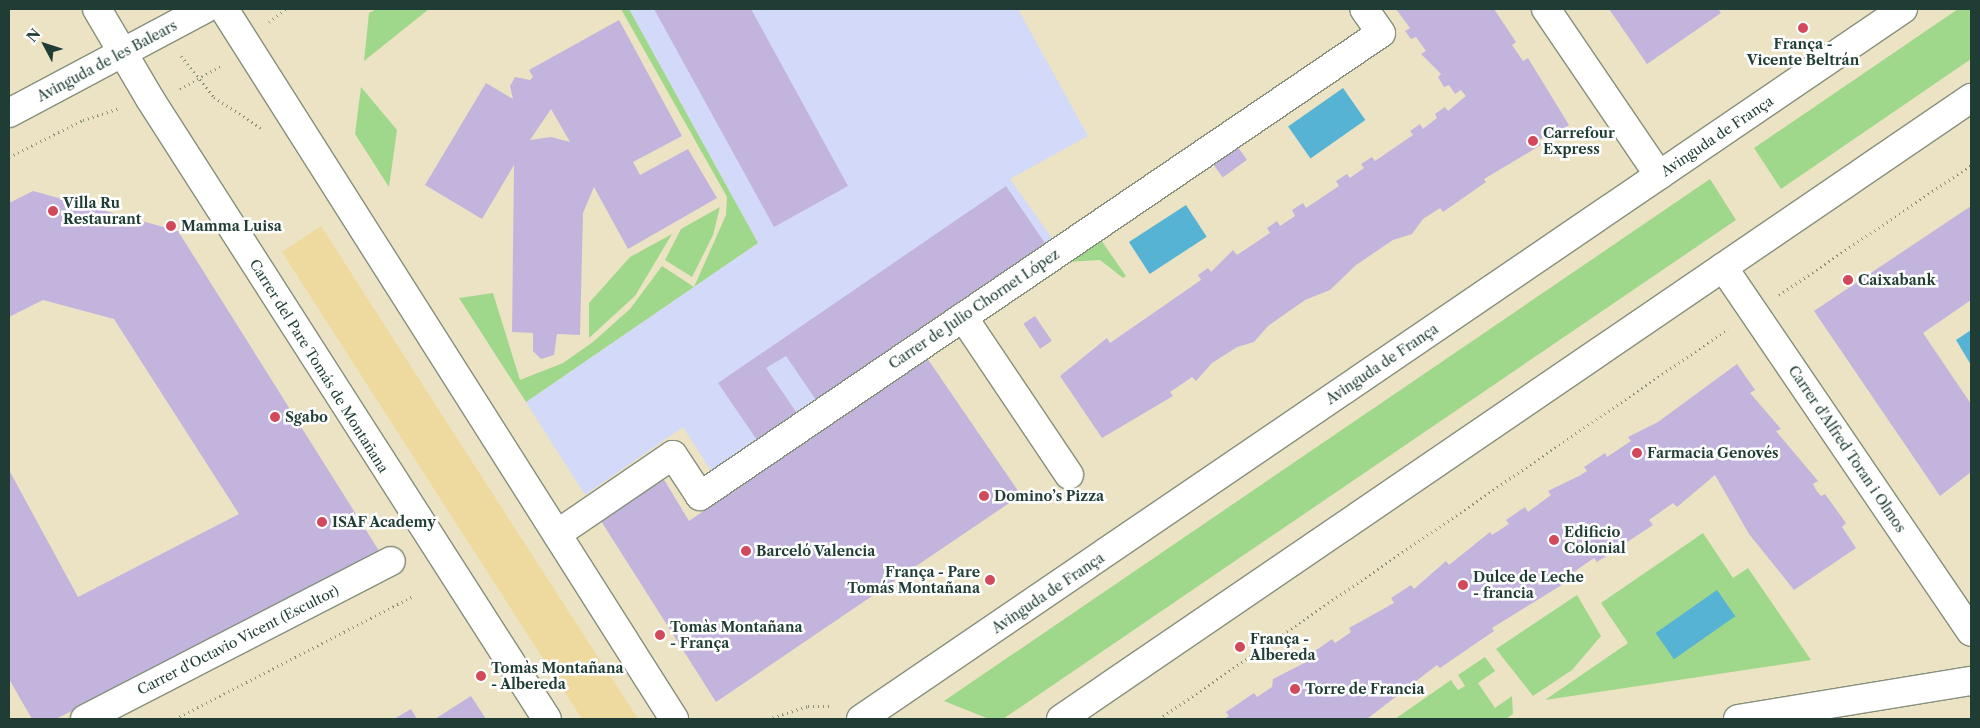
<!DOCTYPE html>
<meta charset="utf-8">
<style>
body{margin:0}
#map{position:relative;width:1980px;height:728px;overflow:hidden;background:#ece3c4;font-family:"Libre Caslon Text",serif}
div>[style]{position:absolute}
.built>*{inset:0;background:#d3d9f9}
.green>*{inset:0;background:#a0d88b}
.sand>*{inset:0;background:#eeda9e}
.water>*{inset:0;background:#56b3d4;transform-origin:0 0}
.building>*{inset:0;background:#c3b4de;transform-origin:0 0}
.path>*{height:3px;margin-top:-1.5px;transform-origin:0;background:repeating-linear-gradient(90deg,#86907c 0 1px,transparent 0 5px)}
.roads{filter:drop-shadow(1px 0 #86907c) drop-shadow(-1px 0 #86907c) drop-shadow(0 1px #86907c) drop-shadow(0 -1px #86907c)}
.street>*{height:28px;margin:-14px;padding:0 14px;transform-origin:14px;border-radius:14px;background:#fff}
.secondary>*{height:28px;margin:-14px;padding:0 14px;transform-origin:14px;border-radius:14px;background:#fff}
.primary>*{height:28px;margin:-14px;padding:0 14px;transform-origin:14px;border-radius:14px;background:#fff}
.dots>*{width:14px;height:14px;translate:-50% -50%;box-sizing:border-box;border:2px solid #fff;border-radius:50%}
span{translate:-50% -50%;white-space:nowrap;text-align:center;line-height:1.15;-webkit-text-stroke:5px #fff;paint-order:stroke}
.poi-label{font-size:14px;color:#1f3d34;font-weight:700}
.left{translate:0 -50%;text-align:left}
.right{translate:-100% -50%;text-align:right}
.street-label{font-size:14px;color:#1f3d34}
.frame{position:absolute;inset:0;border:10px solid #1f3d34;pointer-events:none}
.north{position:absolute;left:20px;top:20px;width:50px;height:50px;-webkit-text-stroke:4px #fff;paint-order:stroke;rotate:310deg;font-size:14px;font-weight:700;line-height:20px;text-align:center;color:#1f3d34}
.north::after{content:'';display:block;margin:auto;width:18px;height:22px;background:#1f3d34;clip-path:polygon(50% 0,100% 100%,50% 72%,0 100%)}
</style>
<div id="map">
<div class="built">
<i style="clip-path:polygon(629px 9px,1018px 9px,1088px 136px,1010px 179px,1054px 241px,713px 474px,683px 427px,585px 495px,526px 402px,758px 243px)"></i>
</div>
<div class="green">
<i style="clip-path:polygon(377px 9px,429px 9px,364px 61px,369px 13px)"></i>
<i style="clip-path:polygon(621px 9px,629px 9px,758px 243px,526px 402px,459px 298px,493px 293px,520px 380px,563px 363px,593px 342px,630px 309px,662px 266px,694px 287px,726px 215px,727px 197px)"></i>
<i style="clip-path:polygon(1958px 9px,1971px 9px,1971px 59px,1781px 189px,1754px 148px)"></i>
<i style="clip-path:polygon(361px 87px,397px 130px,389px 187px,355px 134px)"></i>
<i style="clip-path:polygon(1710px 179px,1736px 220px,1003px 719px,989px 719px,944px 701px)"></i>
<i style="clip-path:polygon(720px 207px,713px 235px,692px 277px,665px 260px,681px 229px)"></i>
<i style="clip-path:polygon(672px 234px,635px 296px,589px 338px,589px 303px,630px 257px)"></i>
<i style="clip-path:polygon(1101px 240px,1126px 276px,1123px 278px,1100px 260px,1068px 262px)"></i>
<i style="clip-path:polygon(1703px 533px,1733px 578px,1748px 568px,1811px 660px,1545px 700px,1628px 643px,1601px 603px)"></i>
<i style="clip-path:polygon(1577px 595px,1601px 636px,1572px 670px,1533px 696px,1496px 649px)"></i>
<i style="clip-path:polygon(1485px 657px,1495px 671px,1478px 683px,1495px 708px,1512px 696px,1513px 714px,1506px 719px,1395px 719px,1451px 680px,1458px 690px,1465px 686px,1458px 675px)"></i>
</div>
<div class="sand">
<i style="clip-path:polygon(321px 226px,451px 429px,638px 719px,582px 719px,454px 520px,282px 252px)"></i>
</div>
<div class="water">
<i style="left:1343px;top:88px;width:39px;height:67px;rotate:55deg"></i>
<i style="left:1186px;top:205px;width:38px;height:68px;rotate:57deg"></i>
<i style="clip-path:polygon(1971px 330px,1971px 365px,1956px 340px)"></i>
<i style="left:1717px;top:590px;width:32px;height:75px;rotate:55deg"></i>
</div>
<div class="building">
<i style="clip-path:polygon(654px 9px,751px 9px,848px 186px,774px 227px)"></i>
<i style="clip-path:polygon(1396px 9px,1494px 9px,1516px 42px,1512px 45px,1523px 61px,1528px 58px,1569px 125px,1552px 138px,1549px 133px,1538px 141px,1541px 145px,1484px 179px,1486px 182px,1443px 212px,1440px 208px,1423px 219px,1412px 234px,1393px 240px,1356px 265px,1330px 290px,1305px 300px,1268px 326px,1254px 342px,1237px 347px,1212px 363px,1196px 381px,1192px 377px,1170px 392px,1173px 396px,1102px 438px,1060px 376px,1107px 338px,1110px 343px,1201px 280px,1198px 275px,1208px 268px,1211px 272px,1233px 250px,1237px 255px,1270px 233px,1267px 228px,1277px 221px,1280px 226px,1295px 216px,1292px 210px,1303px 203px,1306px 208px,1339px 186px,1336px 181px,1347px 174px,1350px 178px,1364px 168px,1361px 164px,1372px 157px,1375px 161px,1413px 135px,1410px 131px,1420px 124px,1423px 129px,1437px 118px,1435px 114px,1445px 107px,1448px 111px,1466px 96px,1461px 90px,1455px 94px,1449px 85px,1444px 87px,1438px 77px,1441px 74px,1421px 54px,1426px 51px,1416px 37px,1411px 39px,1405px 31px,1410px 28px)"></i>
<i style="clip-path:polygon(1609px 9px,1718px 9px,1721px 13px,1647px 64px)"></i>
<i style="clip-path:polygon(evenodd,619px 20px,682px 136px,633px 162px,640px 175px,688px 149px,717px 198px,628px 249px,594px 187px,583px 213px,580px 335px,557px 334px,554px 355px,541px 359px,533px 351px,533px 333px,512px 332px,514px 165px,482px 219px,425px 185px,486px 83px,513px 99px,510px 86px,515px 77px,530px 80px,533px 77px,529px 70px,619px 20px,551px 109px,570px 142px,551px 137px,530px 140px,551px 109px)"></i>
<i style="left:1237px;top:146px;width:17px;height:30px;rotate:54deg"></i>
<i style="clip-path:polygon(1006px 186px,1047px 246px,818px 403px,786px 356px,766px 368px,799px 416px,759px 443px,718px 383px)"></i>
<i style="clip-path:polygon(33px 191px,178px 231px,381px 554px,56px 719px,32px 719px,9px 679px,9px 470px,78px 597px,239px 514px,114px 319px,43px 300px,9px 317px,9px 203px)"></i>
<i style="clip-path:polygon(1971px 206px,1971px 300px,1923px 333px,1971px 404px,1971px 472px,1940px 496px,1814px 311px)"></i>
<i style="left:1035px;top:316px;width:30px;height:14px;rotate:56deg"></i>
<i style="clip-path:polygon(927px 358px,1021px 495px,716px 702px,601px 521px,663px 478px,689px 521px)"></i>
<i style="clip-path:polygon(1737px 364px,1755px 390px,1750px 393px,1781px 429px,1776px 431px,1818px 481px,1813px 484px,1816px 490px,1821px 496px,1825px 494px,1846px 523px,1842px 527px,1856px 548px,1794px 590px,1749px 534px,1715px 475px,1677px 507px,1673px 503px,1649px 520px,1653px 525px,1597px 562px,1594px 558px,1571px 574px,1573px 578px,1492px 628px,1494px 631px,1440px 668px,1437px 665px,1367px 719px,1224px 719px,1229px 716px,1226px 712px,1254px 693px,1257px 697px,1272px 687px,1273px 679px,1316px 657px,1312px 653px,1332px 639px,1335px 643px,1344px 637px,1351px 632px,1349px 628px,1394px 603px,1391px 598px,1411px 585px,1414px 589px,1446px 561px,1449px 565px,1490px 532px,1492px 535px,1509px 524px,1506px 520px,1525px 507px,1528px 512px,1551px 495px,1548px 491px,1579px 476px,1587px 471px,1584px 467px,1605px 453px,1607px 457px,1631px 441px,1628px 437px,1658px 422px)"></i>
<i style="clip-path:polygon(471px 696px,486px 719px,435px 719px)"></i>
<i style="clip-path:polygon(411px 709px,417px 719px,394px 719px)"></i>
</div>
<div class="path">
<i style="left:269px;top:22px;width:21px;rotate:-37deg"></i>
<i style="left:181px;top:56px;width:53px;rotate:51.2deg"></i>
<i style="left:214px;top:97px;width:56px;rotate:33.4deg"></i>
<i style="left:180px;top:89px;width:48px;rotate:-29.7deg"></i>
<i style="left:9px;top:157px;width:83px;rotate:-26.6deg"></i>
<i style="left:83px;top:120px;width:38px;rotate:-18deg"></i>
<i style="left:1779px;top:295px;width:232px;rotate:-34.1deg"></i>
<i style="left:175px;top:719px;width:268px;rotate:-27.3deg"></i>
<i style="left:768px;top:719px;width:42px;rotate:-18deg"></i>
<i style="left:808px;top:706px;width:25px"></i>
<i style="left:1159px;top:719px;width:690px;rotate:-34.43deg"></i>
</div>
<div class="roads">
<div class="street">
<i style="left:1546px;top:9px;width:201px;rotate:55.8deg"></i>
<i style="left:1723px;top:267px;width:441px;rotate:55.8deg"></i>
<i style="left:963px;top:317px;width:190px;rotate:56.1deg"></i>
<i style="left:557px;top:534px;width:140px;rotate:-34.3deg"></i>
<i style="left:673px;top:455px;width:49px;rotate:56.6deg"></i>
<i style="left:700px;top:496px;width:823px;rotate:-34.21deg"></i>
<i style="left:1381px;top:33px;width:29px;rotate:-125deg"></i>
<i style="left:85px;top:719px;width:344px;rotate:-27.3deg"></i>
<i style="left:1738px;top:719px;width:236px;rotate:-9.3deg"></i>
</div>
<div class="secondary">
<i style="left:861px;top:719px;width:1261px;rotate:-34.27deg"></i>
<i style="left:1061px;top:719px;width:1102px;rotate:-34.31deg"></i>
</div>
<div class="primary">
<i style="left:97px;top:9px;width:104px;rotate:59.5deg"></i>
<i style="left:150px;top:99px;width:736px;rotate:57.37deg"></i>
<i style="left:224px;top:9px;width:841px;rotate:57.63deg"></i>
<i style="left:9px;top:113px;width:222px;rotate:-28deg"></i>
</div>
</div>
<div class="dots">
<i style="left:1803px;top:28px;background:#d1495b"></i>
<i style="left:1533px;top:141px;background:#d1495b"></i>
<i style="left:53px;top:211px;background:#d1495b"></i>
<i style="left:171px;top:226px;background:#d1495b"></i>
<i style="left:1848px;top:280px;background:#d1495b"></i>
<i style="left:275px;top:417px;background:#d1495b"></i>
<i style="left:1637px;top:453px;background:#d1495b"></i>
<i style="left:984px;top:496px;background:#d1495b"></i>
<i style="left:322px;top:522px;background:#d1495b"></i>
<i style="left:1554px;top:540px;background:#d1495b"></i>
<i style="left:746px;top:551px;background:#d1495b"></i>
<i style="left:990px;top:580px;background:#d1495b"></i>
<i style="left:1463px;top:585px;background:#d1495b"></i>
<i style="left:660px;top:635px;background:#d1495b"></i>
<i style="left:1240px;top:647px;background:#d1495b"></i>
<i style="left:481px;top:676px;background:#d1495b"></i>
<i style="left:1295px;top:689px;background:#d1495b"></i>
</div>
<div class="poi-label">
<span style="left:1803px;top:52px">França -<br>Vicente Beltrán</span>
<span class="left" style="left:1543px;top:141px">Carrefour<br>Express</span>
<span class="left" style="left:63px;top:211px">Villa Ru<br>Restaurant</span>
<span class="left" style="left:181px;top:226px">Mamma Luisa</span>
<span class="left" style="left:1858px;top:280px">Caixabank</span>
<span class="left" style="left:285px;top:417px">Sgabo</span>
<span class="left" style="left:1647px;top:453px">Farmacia Genovés</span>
<span class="left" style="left:994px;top:496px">Domino’s Pizza</span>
<span class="left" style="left:332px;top:522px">ISAF Academy</span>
<span class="left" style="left:1564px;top:540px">Edificio<br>Colonial</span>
<span class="left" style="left:756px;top:551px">Barceló Valencia</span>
<span class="right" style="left:980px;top:580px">França - Pare<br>Tomás Montañana</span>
<span class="left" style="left:1473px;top:585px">Dulce de Leche<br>- francia</span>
<span class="left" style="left:670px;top:635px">Tomàs Montañana<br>- França</span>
<span class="left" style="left:1250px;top:647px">França -<br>Albereda</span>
<span class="left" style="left:491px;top:676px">Tomàs Montañana<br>- Albereda</span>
<span class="left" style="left:1305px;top:689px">Torre de Francia</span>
</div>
<div class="street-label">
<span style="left:107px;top:61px;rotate:-28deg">Avinguda de les Balears</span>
<span style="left:1717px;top:136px;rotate:-34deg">Avinguda de França</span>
<span style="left:974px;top:309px;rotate:-34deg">Carrer de Julio Chornet López</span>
<span style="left:1382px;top:364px;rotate:-34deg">Avinguda de França</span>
<span style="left:319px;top:366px;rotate:58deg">Carrer del Pare Tomás de Montañana</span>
<span style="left:1847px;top:449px;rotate:56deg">Carrer d'Alfred Toran i Olmos</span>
<span style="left:1048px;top:593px;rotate:-34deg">Avinguda de França</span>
<span style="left:238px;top:640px;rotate:-27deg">Carrer d'Octavio Vicent (Escultor)</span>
</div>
<div class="frame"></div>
<div class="north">N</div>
</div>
